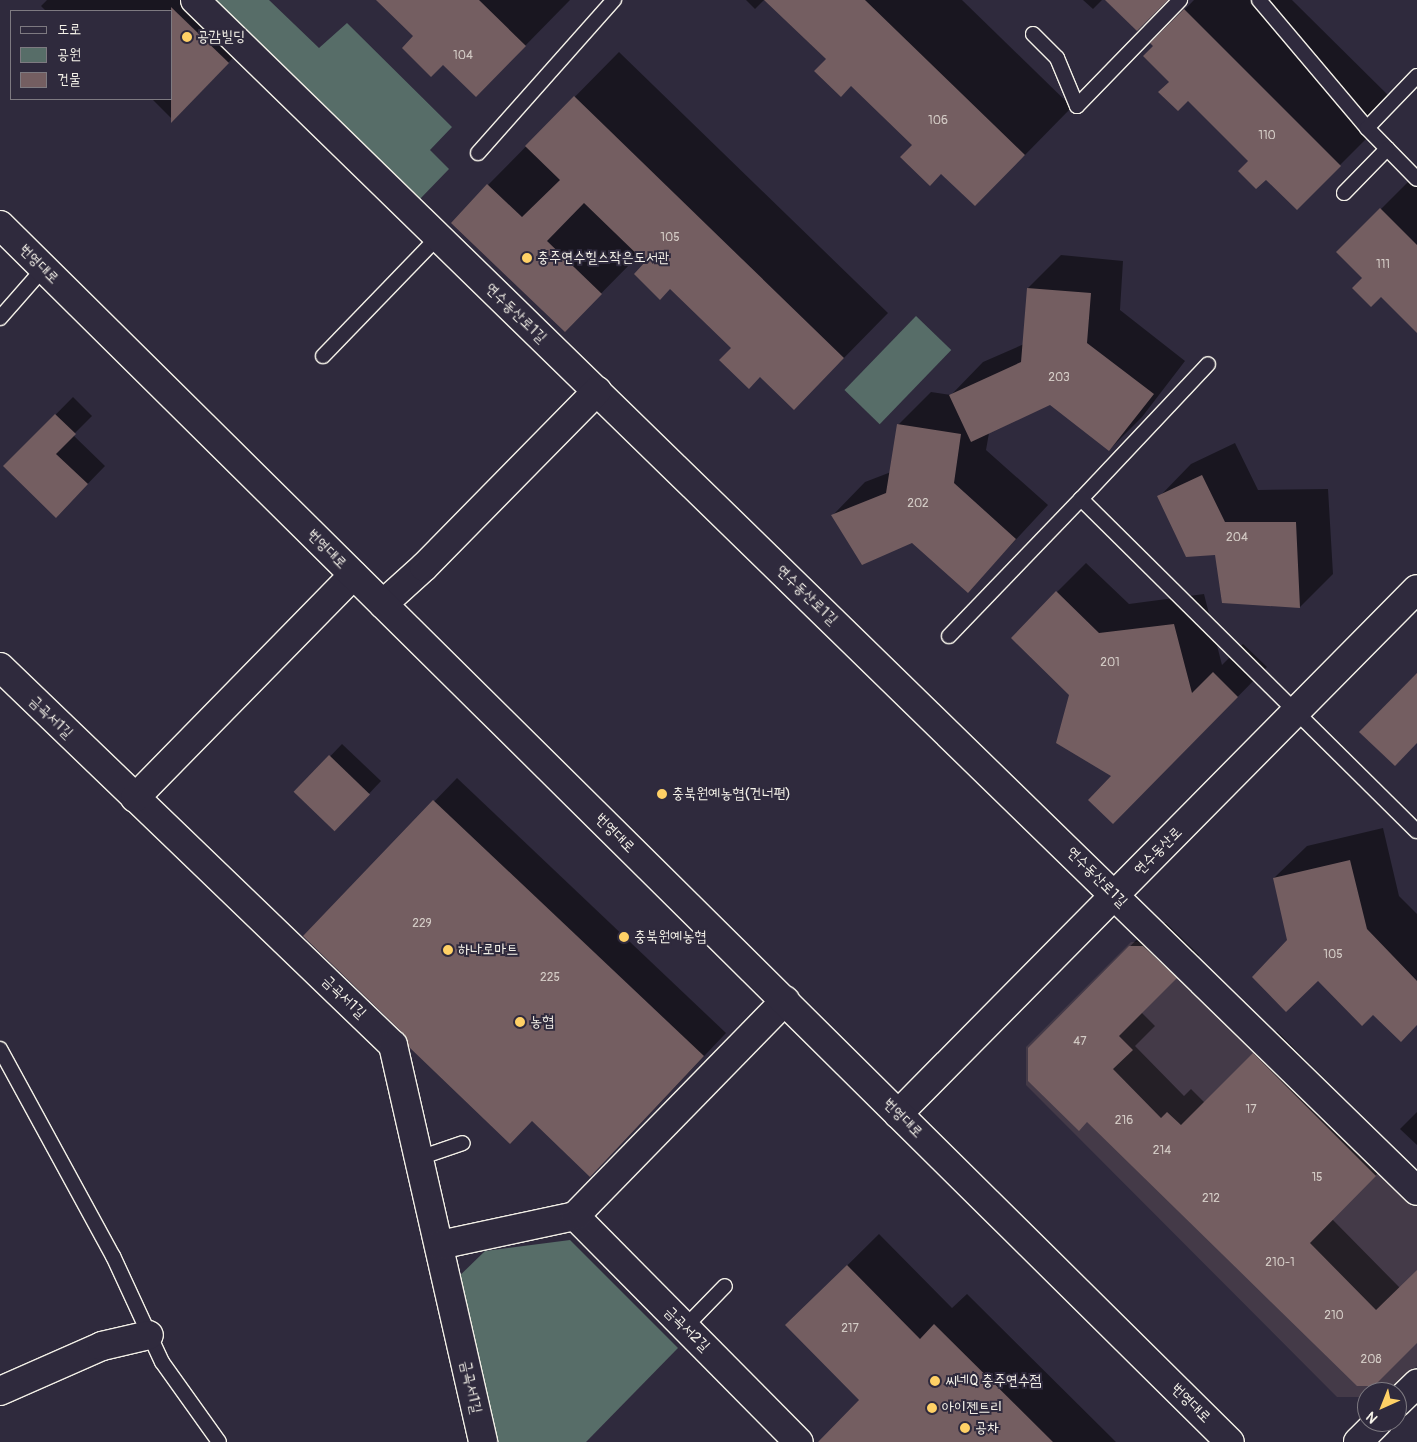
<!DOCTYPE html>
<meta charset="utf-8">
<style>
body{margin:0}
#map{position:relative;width:1417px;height:1442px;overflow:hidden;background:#2f2a3d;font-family:Pangolin,"Poor Story",sans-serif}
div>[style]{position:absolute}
.built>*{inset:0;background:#443a48}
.green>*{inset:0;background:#576d68;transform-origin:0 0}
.shadow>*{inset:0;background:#0007}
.building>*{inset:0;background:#745e61;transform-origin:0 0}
.roads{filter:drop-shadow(1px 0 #f4f1e8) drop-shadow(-1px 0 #f4f1e8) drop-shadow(0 1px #f4f1e8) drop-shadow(0 -1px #f4f1e8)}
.lane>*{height:14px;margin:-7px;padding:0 7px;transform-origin:7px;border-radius:7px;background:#2f2a3d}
.street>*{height:28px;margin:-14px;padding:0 14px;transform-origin:14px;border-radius:14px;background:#2f2a3d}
.secondary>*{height:28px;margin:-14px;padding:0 14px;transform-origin:14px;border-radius:14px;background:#2f2a3d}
.dots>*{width:14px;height:14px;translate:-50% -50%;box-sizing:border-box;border:2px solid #2f2a3d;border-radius:50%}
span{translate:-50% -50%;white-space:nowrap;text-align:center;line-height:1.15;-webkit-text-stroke:4px #2f2a3d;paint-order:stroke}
.number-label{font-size:12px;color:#d4ccc6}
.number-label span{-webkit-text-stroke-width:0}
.poi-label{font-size:15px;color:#f4f1e8}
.left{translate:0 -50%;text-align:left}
.street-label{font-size:15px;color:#f4f1e8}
.legend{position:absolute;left:10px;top:10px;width:162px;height:90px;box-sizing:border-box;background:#2f2a3d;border:1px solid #7e7a81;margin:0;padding:6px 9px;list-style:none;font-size:15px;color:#f4f1e8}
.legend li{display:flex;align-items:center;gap:10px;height:25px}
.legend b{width:25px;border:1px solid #7e7a81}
.north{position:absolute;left:1357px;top:1382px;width:50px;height:50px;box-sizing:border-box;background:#2f2a3d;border:1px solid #7e7a81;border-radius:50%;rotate:224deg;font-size:14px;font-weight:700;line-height:20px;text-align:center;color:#f4f1e8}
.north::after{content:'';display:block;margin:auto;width:18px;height:22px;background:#ffd166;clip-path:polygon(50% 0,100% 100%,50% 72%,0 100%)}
</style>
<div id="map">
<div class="built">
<i style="clip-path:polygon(1131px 942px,1154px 942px,1417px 1206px,1417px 1366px,1391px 1392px,1367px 1392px,1367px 1397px,1337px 1397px,1026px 1085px,1026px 1047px)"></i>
</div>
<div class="green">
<i style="clip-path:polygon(216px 0,269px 0,319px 48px,347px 23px,452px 127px,430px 150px,449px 169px,420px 199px)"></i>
<i style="left:916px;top:316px;width:49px;height:103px;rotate:44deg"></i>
<i style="clip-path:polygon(570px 1240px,678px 1348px,586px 1442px,483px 1442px,449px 1286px,485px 1251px)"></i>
</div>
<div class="shadow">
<i style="clip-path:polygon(47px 0,210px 0,251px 39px,173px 120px,152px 99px,171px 99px,171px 11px,46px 11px,41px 6px)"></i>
<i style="clip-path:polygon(378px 0,570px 0,476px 96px)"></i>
<i style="clip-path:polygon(746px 0,764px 0,755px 9px)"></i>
<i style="clip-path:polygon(766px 0,962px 0,1072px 107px,1023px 157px,942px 172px)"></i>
<i style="clip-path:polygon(1083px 0,1102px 0,1093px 9px)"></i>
<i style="clip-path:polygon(1194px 0,1292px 0,1399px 106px,1297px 208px,1171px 82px,1152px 43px)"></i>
<i style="clip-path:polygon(619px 52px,888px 313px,839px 363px,761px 375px,639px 255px,565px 330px,488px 185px)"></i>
<i style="clip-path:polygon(1417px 173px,1417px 331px,1338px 252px)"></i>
<i style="clip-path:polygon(1061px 255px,1123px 261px,1120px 310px,1185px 361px,1142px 417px,1109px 450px,1050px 404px,989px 433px,986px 450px,1048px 505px,968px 591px,913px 542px,833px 515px,865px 482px,891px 472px,898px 425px,931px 392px,951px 395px,983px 362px,1024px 344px,1028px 288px)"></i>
<i style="clip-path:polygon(73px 397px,92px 416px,73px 435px,105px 466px,73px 499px,5px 466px)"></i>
<i style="clip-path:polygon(1235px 443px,1258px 490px,1328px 489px,1333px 574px,1300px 607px,1216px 553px,1159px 497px,1191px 464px)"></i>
<i style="clip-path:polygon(1086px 563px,1129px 604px,1204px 594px,1222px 665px,1243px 644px,1267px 667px,1143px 793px,1113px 775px,1070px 695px,1057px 592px)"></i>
<i style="clip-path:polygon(342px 744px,381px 781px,347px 817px,296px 792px)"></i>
<i style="clip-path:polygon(457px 778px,726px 1033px,613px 1152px,532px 1120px,405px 1033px,304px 936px)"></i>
<i style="clip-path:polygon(1383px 828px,1399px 896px,1417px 914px,1417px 1024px,1373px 1013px,1289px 941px,1274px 878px,1307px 846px)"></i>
<i style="clip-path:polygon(1153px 923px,1166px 923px,1199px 955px,1141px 1012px,1155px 1026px,1135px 1046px,1184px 1096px,1191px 1089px,1205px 1103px,1277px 1031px,1398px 1153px,1332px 1219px,1400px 1288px,1417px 1271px,1417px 1341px,1029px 1049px)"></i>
<i style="clip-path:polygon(1417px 1112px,1417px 1145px,1400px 1129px)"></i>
<i style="clip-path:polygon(879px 1234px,952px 1308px,967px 1294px,1116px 1442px,829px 1442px,861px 1400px,787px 1325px)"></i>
</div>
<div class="building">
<i style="clip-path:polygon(376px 0,479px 0,526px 46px,476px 97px,443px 65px,431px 77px,402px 48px,413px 36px)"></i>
<i style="clip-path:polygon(764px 0,865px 0,1025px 155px,975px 206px,941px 174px,930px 186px,900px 157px,912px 145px,851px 86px,841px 97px,814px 71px,826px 59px)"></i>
<i style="clip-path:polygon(1105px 0,1168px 0,1137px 31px)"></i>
<i style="clip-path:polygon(171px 7px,229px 63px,171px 123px)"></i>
<i style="clip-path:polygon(1184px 9px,1341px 166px,1297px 210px,1266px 180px,1256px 189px,1238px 171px,1248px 161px,1188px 101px,1178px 111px,1158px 92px,1169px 82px,1143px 56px,1153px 46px,1150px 43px)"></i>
<i style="clip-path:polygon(574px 96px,844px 358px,794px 410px,760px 377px,749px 389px,719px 360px,731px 348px,670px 289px,660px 300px,634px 274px,645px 262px,584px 203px,547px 241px,602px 294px,565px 332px,451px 223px,487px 184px,522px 217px,560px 180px,525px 146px)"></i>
<i style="clip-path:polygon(1380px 208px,1417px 245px,1417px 333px,1381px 297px,1371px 307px,1352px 288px,1362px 278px,1336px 252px)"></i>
<i style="clip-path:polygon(1027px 288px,1091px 293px,1087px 343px,1154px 394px,1109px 451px,1050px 405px,971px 442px,949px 395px,1021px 362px)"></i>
<i style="clip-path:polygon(55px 414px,76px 434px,56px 454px,88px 484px,56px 518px,3px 466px)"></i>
<i style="clip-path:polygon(897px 424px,961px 434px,954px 483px,1016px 539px,968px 593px,912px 543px,862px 565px,831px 515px,886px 493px)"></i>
<i style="clip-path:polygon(1202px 475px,1225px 522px,1296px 522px,1300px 608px,1222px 603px,1215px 555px,1186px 557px,1157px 496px)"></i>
<i style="clip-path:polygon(1056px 591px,1099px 633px,1174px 624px,1192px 693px,1213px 672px,1238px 697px,1113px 824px,1088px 800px,1111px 776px,1056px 743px,1069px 695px,1011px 638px)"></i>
<i style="clip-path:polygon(1417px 673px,1417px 743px,1395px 766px,1359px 732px)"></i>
<i style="left:329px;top:755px;width:57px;height:51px;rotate:44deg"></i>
<i style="clip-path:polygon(433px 800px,704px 1056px,590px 1177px,532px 1121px,510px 1144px,409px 1047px,404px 1034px,303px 936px)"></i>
<i style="clip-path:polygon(1350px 860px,1367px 929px,1417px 981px,1417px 1025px,1401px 1042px,1373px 1015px,1362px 1026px,1318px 981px,1286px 1012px,1252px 977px,1287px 940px,1273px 878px)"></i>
<i style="clip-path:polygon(1129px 946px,1143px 946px,1177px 978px,1119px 1036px,1133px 1050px,1113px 1069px,1161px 1118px,1167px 1112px,1181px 1125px,1253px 1053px,1376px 1176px,1310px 1243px,1376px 1310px,1417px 1270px,1417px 1343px,1374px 1386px,1357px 1386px,1087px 1122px,1079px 1131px,1028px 1081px,1028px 1048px)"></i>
<i style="clip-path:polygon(847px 1265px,920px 1339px,934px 1324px,1053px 1442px,818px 1442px,859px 1400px,785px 1325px)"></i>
</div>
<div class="roads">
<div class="lane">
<i style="left:1259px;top:0;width:167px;rotate:49.8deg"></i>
<i style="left:1367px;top:128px;width:71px;rotate:45.6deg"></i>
<i style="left:1033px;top:34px;width:34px;rotate:45deg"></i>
<i style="left:1057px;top:58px;width:52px;rotate:67.4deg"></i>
<i style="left:1077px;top:106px;width:148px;rotate:-45.8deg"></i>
<i style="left:1367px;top:128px;width:72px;rotate:-46.1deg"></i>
<i style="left:478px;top:153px;width:205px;rotate:-48.4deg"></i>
<i style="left:1344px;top:193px;width:62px;rotate:-45.7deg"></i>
<i style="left:0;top:318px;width:67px;rotate:-48.7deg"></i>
<i style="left:323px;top:356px;width:165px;rotate:-46deg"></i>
<i style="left:1081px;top:499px;width:185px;rotate:-46.7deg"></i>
<i style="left:949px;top:636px;width:190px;rotate:-46.1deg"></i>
<i style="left:1081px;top:499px;width:472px;rotate:44.7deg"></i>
<i style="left:0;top:1049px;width:236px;rotate:61.4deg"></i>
<i style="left:113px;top:1256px;width:117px;rotate:65.2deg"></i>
<i style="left:162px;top:1362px;width:98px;rotate:54.5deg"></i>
<i style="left:419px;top:1158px;width:46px;rotate:-18.8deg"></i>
<i style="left:685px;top:1327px;width:57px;rotate:-45.7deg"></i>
</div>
<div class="street">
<i style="left:195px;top:0;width:1706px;rotate:44.26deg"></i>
<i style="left:383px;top:604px;width:55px;rotate:-42.1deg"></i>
<i style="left:424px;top:567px;width:247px;rotate:-45.5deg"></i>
<i style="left:0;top:667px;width:545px;rotate:43.89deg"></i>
<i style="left:393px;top:1045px;width:407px;rotate:77.2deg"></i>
<i style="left:135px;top:798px;width:312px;rotate:-45.6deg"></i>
<i style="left:898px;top:1114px;width:738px;rotate:-45.33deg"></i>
<i style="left:575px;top:1216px;width:318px;rotate:45.3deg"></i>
<i style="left:440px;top:1245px;width:138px;rotate:-12.1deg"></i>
<i style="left:575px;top:1216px;width:301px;rotate:-45.7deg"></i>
<i style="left:0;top:1391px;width:111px;rotate:-23.8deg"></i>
<i style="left:102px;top:1346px;width:48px;rotate:-13.2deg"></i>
<i style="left:1397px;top:1403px;width:28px;rotate:-44deg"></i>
<i style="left:1358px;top:1442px;width:28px;rotate:-45deg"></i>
</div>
<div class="secondary">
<i style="left:0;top:225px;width:1730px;rotate:44.7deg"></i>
</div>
</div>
<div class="dots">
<i style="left:187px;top:37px;background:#ffd166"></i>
<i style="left:527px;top:258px;background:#ffd166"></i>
<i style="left:662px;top:794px;background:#ffd166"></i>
<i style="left:624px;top:937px;background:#ffd166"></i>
<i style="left:448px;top:950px;background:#ffd166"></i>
<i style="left:520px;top:1022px;background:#ffd166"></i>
<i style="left:935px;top:1381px;background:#ffd166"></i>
<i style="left:932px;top:1408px;background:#ffd166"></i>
<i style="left:965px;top:1428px;background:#ffd166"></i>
</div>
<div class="number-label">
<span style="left:463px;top:56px">104</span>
<span style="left:938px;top:121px">106</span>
<span style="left:1267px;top:136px">110</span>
<span style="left:670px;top:238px">105</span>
<span style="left:1383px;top:265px">111</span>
<span style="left:1059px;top:378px">203</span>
<span style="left:918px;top:504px">202</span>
<span style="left:1237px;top:538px">204</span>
<span style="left:1110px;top:663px">201</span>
<span style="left:422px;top:924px">229</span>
<span style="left:1333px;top:955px">105</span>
<span style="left:550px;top:978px">225</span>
<span style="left:1080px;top:1042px">47</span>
<span style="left:1251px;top:1110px">17</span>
<span style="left:1124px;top:1121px">216</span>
<span style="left:1162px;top:1151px">214</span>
<span style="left:1317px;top:1178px">15</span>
<span style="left:1211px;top:1199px">212</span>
<span style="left:1280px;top:1263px">210-1</span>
<span style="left:1334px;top:1316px">210</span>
<span style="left:850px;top:1329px">217</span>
<span style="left:1371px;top:1360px">208</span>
</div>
<div class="poi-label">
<span class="left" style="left:197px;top:37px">공감빌딩</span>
<span class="left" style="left:537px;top:258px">충주연수힐스작은도서관</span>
<span class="left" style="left:672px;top:794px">충북원예농협(건너편)</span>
<span class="left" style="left:634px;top:937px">충북원예농협</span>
<span class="left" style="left:458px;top:950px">하나로마트</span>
<span class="left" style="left:530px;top:1022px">농협</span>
<span class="left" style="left:945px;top:1381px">씨네Q 충주연수점</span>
<span class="left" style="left:942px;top:1408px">아이젠트리</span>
<span class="left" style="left:975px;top:1428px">공차</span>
</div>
<div class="street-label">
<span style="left:39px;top:264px;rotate:45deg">번영대로</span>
<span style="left:516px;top:313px;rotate:44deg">연수동산로1길</span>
<span style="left:327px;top:549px;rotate:45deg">번영대로</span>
<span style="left:807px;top:595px;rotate:44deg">연수동산로1길</span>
<span style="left:51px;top:717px;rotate:44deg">금곡서1길</span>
<span style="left:615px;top:833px;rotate:45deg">번영대로</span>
<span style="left:1158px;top:851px;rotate:-45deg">연수동산로</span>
<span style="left:1097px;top:877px;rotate:45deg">연수동산로1길</span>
<span style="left:344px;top:997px;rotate:44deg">금곡서1길</span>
<span style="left:903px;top:1118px;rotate:45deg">번영대로</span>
<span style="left:687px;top:1329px;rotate:45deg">금곡서2길</span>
<span style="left:471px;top:1387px;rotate:78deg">금곡서1길</span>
<span style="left:1191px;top:1403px;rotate:45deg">번영대로</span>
</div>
<ul class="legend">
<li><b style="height:6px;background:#2f2a3d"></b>도로</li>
<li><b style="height:14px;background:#576d68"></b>공원</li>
<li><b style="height:14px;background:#745e61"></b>건물</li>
</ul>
<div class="north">N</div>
</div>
